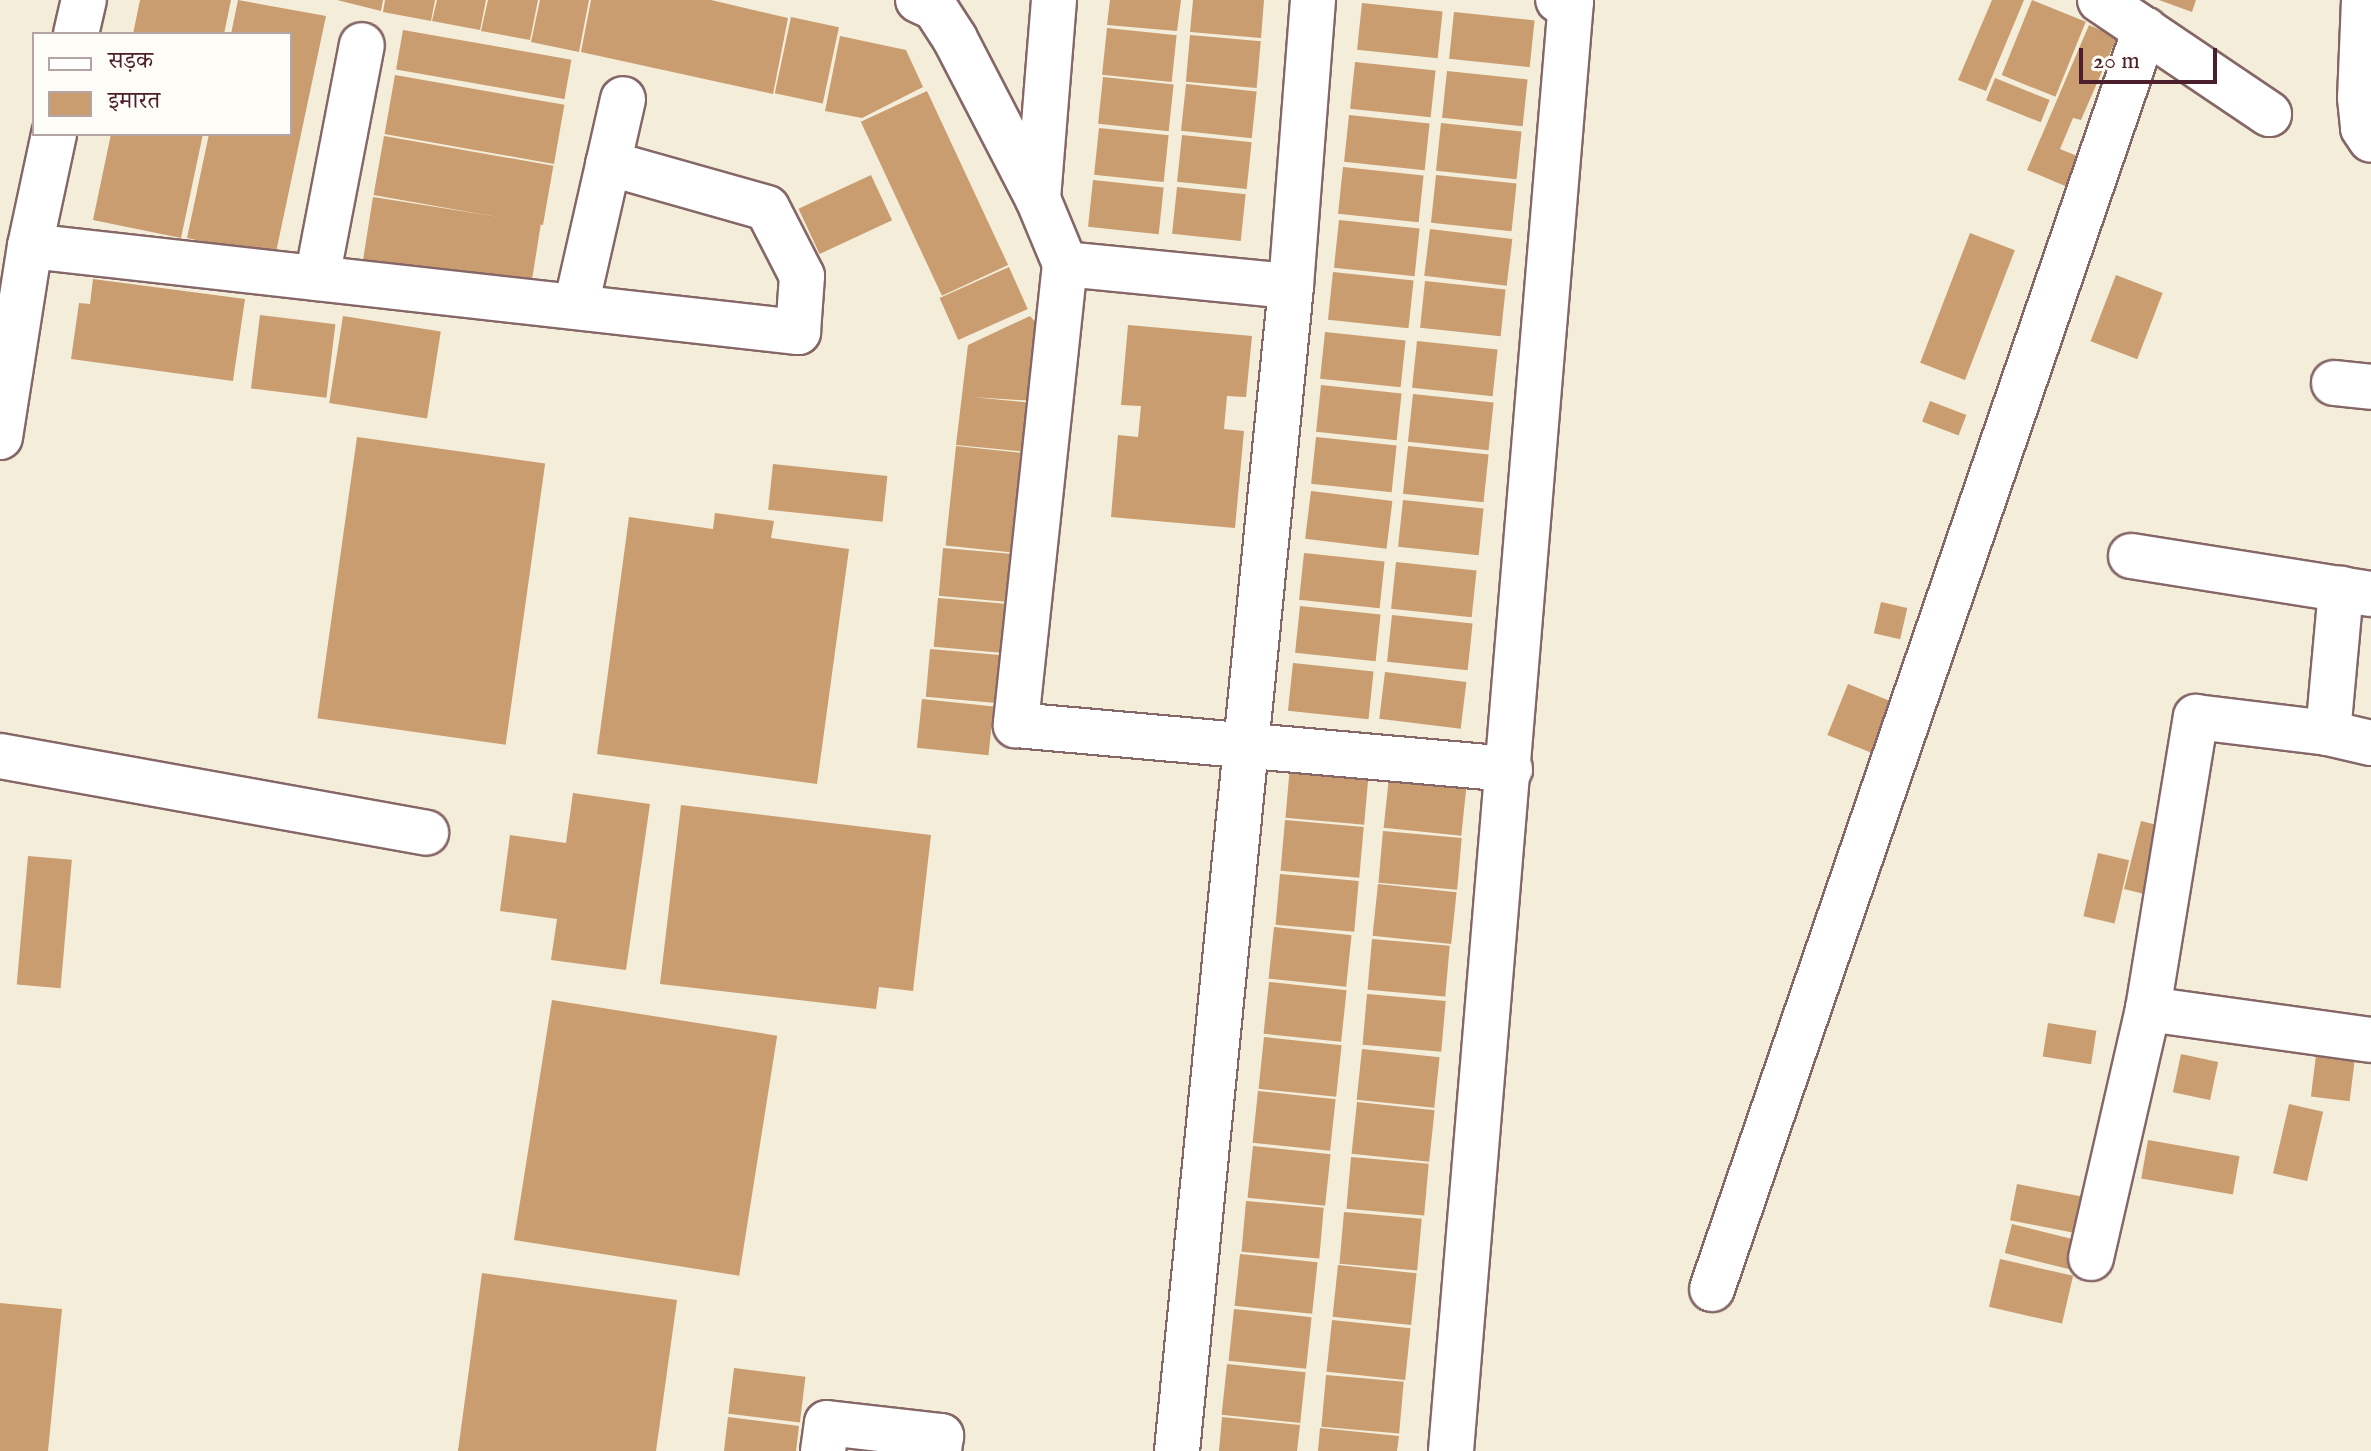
<!DOCTYPE html>
<meta charset="utf-8">
<style>
body{margin:0}
#map{position:relative;width:2371px;height:1451px;overflow:hidden;background:#f4edd9;font-family:"IM FELL English","Noto Serif Devanagari",serif}
div>[style]{position:absolute}
.building>*{inset:0;background:#c99d70;transform-origin:0 0}
.roads{filter:drop-shadow(2px 0 #866768) drop-shadow(-2px 0 #866768) drop-shadow(0 2px #866768) drop-shadow(0 -2px #866768)}
.minor>*{height:44px;margin:-22px;padding:0 22px;transform-origin:22px;border-radius:22px;background:#fff}
span{translate:-50% -50%;white-space:nowrap;text-align:center;line-height:1.15;-webkit-text-stroke:6px #fdfcf7;paint-order:stroke}
.legend{position:absolute;left:32px;top:32px;width:260px;height:104px;box-sizing:border-box;background:#fdfcf7;border:2px solid #b5a4a5;margin:0;padding:10px 14px;list-style:none;font-size:24px;color:#4a1f2b}
.legend li{display:flex;align-items:center;gap:16px;height:40px}
.legend b{width:40px;border:2px solid #b5a4a5}
.scale{position:absolute;left:2079px;top:48px;width:138px;height:36px;box-sizing:border-box;border:4px solid #4a1f2b;border-top:0;padding-left:10px;font-size:24px;line-height:28px;white-space:nowrap;color:#4a1f2b;-webkit-text-stroke:6px #fdfcf7;paint-order:stroke}
</style>
<div id="map">
<div class="building">
<i style="clip-path:polygon(140px 0,231px 0,224px 34px,133px 34px)"></i>
<i style="clip-path:polygon(238px 0,326px 16px,275px 257px,187px 238px,209px 134px,290px 134px,290px 34px,231px 34px)"></i>
<i style="clip-path:polygon(337px 0,383px 0,381px 11px)"></i>
<i style="clip-path:polygon(385px 0,435px 0,431px 21px,383px 12px)"></i>
<i style="clip-path:polygon(437px 0,486px 0,480px 30px,432px 21px)"></i>
<i style="clip-path:polygon(488px 0,538px 0,530px 40px,481px 31px)"></i>
<i style="clip-path:polygon(540px 0,589px 0,579px 52px,531px 42px)"></i>
<i style="clip-path:polygon(591px 0,711px 0,788px 18px,773px 94px,581px 52px)"></i>
<i style="clip-path:polygon(1110px 0,1181px 0,1177px 31px,1107px 25px)"></i>
<i style="clip-path:polygon(1193px 0,1264px 0,1261px 38px,1190px 32px)"></i>
<i style="clip-path:polygon(1992px 0,2024px 0,1986px 91px,1958px 80px)"></i>
<i style="left:2032px;top:0;width:58px;height:81px;rotate:22deg"></i>
<i style="clip-path:polygon(2159px 0,2196px 0,2192px 12px)"></i>
<i style="left:1362px;top:3px;width:81px;height:47px;rotate:6deg"></i>
<i style="left:1454px;top:12px;width:81px;height:47px;rotate:6deg"></i>
<i style="left:791px;top:17px;width:49px;height:78px;rotate:12deg"></i>
<i style="clip-path:polygon(2089px 25px,2117px 37px,2081px 120px,2073px 118px,2060px 149px,2082px 158px,2070px 188px,2027px 170px)"></i>
<i style="left:1107px;top:28px;width:70px;height:47px;rotate:6deg"></i>
<i style="left:403px;top:30px;width:171px;height:40px;rotate:10deg"></i>
<i style="left:1190px;top:35px;width:71px;height:47px;rotate:5deg"></i>
<i style="clip-path:polygon(840px 36px,906px 50px,923px 87px,862px 118px,825px 111px)"></i>
<i style="left:1355px;top:62px;width:81px;height:47px;rotate:6deg"></i>
<i style="left:1447px;top:71px;width:81px;height:47px;rotate:6deg"></i>
<i style="left:395px;top:75px;width:172px;height:60px;rotate:10deg"></i>
<i style="left:1103px;top:77px;width:71px;height:47px;rotate:6deg"></i>
<i style="left:1995px;top:78px;width:59px;height:24px;rotate:22deg"></i>
<i style="left:1186px;top:84px;width:71px;height:47px;rotate:6deg"></i>
<i style="left:927px;top:91px;width:192px;height:73px;rotate:65deg"></i>
<i style="left:1349px;top:115px;width:81px;height:47px;rotate:6deg"></i>
<i style="left:1441px;top:123px;width:81px;height:48px;rotate:6deg"></i>
<i style="left:1099px;top:128px;width:70px;height:47px;rotate:6deg"></i>
<i style="clip-path:polygon(111px 134px,203px 134px,181px 238px,93px 220px)"></i>
<i style="left:1182px;top:135px;width:70px;height:47px;rotate:6deg"></i>
<i style="left:384px;top:136px;width:172px;height:60px;rotate:10deg"></i>
<i style="left:1343px;top:167px;width:81px;height:47px;rotate:6deg"></i>
<i style="left:871px;top:175px;width:50px;height:80px;rotate:65deg"></i>
<i style="left:1436px;top:175px;width:81px;height:48px;rotate:6deg"></i>
<i style="left:1093px;top:180px;width:71px;height:47px;rotate:6deg"></i>
<i style="left:1177px;top:187px;width:69px;height:47px;rotate:6deg"></i>
<i style="left:373px;top:197px;width:170px;height:67px;rotate:9deg"></i>
<i style="left:1339px;top:220px;width:81px;height:48px;rotate:6deg"></i>
<i style="left:1430px;top:229px;width:83px;height:47px;rotate:7deg"></i>
<i style="left:1970px;top:233px;width:48px;height:139px;rotate:21deg"></i>
<i style="left:1009px;top:267px;width:46px;height:76px;rotate:66deg"></i>
<i style="left:1333px;top:272px;width:81px;height:48px;rotate:6deg"></i>
<i style="left:2116px;top:275px;width:50px;height:71px;rotate:21deg"></i>
<i style="clip-path:polygon(93px 279px,245px 299px,233px 381px,71px 359px,79px 303px,90px 304px)"></i>
<i style="left:1425px;top:281px;width:81px;height:47px;rotate:6deg"></i>
<i style="left:260px;top:315px;width:76px;height:74px;rotate:7deg"></i>
<i style="left:343px;top:316px;width:99px;height:88px;rotate:9deg"></i>
<i style="clip-path:polygon(1030px 316px,1043px 331px,1035px 401px,972px 397px,1033px 403px,1028px 452px,956px 445px,968px 345px)"></i>
<i style="clip-path:polygon(1128px 325px,1252px 336px,1246px 397px,1227px 396px,1224px 429px,1244px 431px,1235px 528px,1111px 517px,1118px 435px,1138px 437px,1141px 406px,1121px 405px)"></i>
<i style="left:1325px;top:332px;width:81px;height:47px;rotate:6deg"></i>
<i style="left:1417px;top:341px;width:81px;height:47px;rotate:6deg"></i>
<i style="left:1321px;top:385px;width:81px;height:47px;rotate:6deg"></i>
<i style="left:1413px;top:394px;width:81px;height:48px;rotate:6deg"></i>
<i style="left:1930px;top:401px;width:39px;height:22px;rotate:21deg"></i>
<i style="left:357px;top:437px;width:190px;height:284px;rotate:8deg"></i>
<i style="left:1316px;top:437px;width:81px;height:47px;rotate:6deg"></i>
<i style="left:956px;top:446px;width:72px;height:100px;rotate:6deg"></i>
<i style="left:1408px;top:446px;width:81px;height:48px;rotate:6deg"></i>
<i style="left:773px;top:464px;width:115px;height:46px;rotate:6deg"></i>
<i style="left:1311px;top:491px;width:82px;height:48px;rotate:7deg"></i>
<i style="left:1403px;top:500px;width:81px;height:47px;rotate:6deg"></i>
<i style="clip-path:polygon(715px 513px,774px 521px,771px 538px,849px 549px,817px 784px,597px 754px,629px 517px,713px 529px)"></i>
<i style="left:943px;top:548px;width:73px;height:48px;rotate:5deg"></i>
<i style="left:1304px;top:553px;width:81px;height:47px;rotate:6deg"></i>
<i style="left:1396px;top:562px;width:81px;height:47px;rotate:6deg"></i>
<i style="left:938px;top:598px;width:73px;height:49px;rotate:5deg"></i>
<i style="left:1881px;top:602px;width:27px;height:32px;rotate:13deg"></i>
<i style="left:1300px;top:606px;width:81px;height:47px;rotate:6deg"></i>
<i style="left:1392px;top:615px;width:81px;height:47px;rotate:6deg"></i>
<i style="left:930px;top:649px;width:73px;height:48px;rotate:5deg"></i>
<i style="left:1293px;top:663px;width:81px;height:48px;rotate:6deg"></i>
<i style="left:1385px;top:672px;width:82px;height:47px;rotate:7deg"></i>
<i style="left:1848px;top:684px;width:48px;height:55px;rotate:22deg"></i>
<i style="left:922px;top:699px;width:72px;height:49px;rotate:6deg"></i>
<i style="left:1290px;top:766px;width:79px;height:52px;rotate:5deg"></i>
<i style="left:1389px;top:777px;width:78px;height:51px;rotate:6deg"></i>
<i style="clip-path:polygon(573px 793px,650px 804px,626px 970px,551px 960px,557px 919px,500px 911px,510px 835px,566px 843px)"></i>
<i style="clip-path:polygon(681px 805px,931px 835px,913px 991px,879px 987px,876px 1009px,660px 984px)"></i>
<i style="left:1285px;top:820px;width:79px;height:51px;rotate:5deg"></i>
<i style="left:2141px;top:821px;width:32px;height:70px;rotate:14deg"></i>
<i style="left:1383px;top:831px;width:79px;height:52px;rotate:5deg"></i>
<i style="left:2098px;top:853px;width:32px;height:65px;rotate:13deg"></i>
<i style="left:28px;top:856px;width:44px;height:129px;rotate:5deg"></i>
<i style="left:1280px;top:874px;width:79px;height:51px;rotate:5deg"></i>
<i style="left:1378px;top:884px;width:79px;height:52px;rotate:6deg"></i>
<i style="left:1274px;top:927px;width:78px;height:52px;rotate:6deg"></i>
<i style="left:1372px;top:939px;width:78px;height:51px;rotate:5deg"></i>
<i style="left:1269px;top:982px;width:78px;height:52px;rotate:6deg"></i>
<i style="left:1367px;top:994px;width:79px;height:51px;rotate:5deg"></i>
<i style="left:552px;top:1000px;width:228px;height:243px;rotate:9deg"></i>
<i style="left:2048px;top:1023px;width:49px;height:34px;rotate:9deg"></i>
<i style="left:1264px;top:1037px;width:78px;height:52px;rotate:6deg"></i>
<i style="left:2318px;top:1039px;width:39px;height:58px;rotate:7deg"></i>
<i style="left:1362px;top:1049px;width:78px;height:51px;rotate:6deg"></i>
<i style="left:2181px;top:1054px;width:38px;height:39px;rotate:12deg"></i>
<i style="left:1258px;top:1091px;width:78px;height:52px;rotate:6deg"></i>
<i style="left:1357px;top:1102px;width:78px;height:52px;rotate:6deg"></i>
<i style="left:2289px;top:1104px;width:35px;height:71px;rotate:13deg"></i>
<i style="left:2148px;top:1140px;width:93px;height:39px;rotate:10deg"></i>
<i style="left:1253px;top:1146px;width:78px;height:52px;rotate:6deg"></i>
<i style="left:1351px;top:1157px;width:78px;height:52px;rotate:5deg"></i>
<i style="left:2017px;top:1184px;width:74px;height:37px;rotate:11deg"></i>
<i style="left:1246px;top:1201px;width:78px;height:51px;rotate:5deg"></i>
<i style="left:1344px;top:1212px;width:78px;height:52px;rotate:5deg"></i>
<i style="left:2012px;top:1224px;width:69px;height:30px;rotate:14deg"></i>
<i style="left:1240px;top:1254px;width:78px;height:52px;rotate:6deg"></i>
<i style="left:2000px;top:1259px;width:75px;height:49px;rotate:13deg"></i>
<i style="left:1338px;top:1265px;width:79px;height:52px;rotate:6deg"></i>
<i style="clip-path:polygon(482px 1273px,677px 1300px,656px 1451px,458px 1451px)"></i>
<i style="clip-path:polygon(0 1303px,62px 1309px,48px 1451px,0 1451px)"></i>
<i style="left:1234px;top:1309px;width:78px;height:52px;rotate:6deg"></i>
<i style="left:1332px;top:1320px;width:79px;height:52px;rotate:6deg"></i>
<i style="left:1227px;top:1364px;width:79px;height:51px;rotate:6deg"></i>
<i style="left:734px;top:1368px;width:72px;height:46px;rotate:7deg"></i>
<i style="left:1326px;top:1375px;width:78px;height:52px;rotate:5deg"></i>
<i style="clip-path:polygon(728px 1417px,799px 1426px,796px 1451px,724px 1451px)"></i>
<i style="clip-path:polygon(1222px 1417px,1300px 1425px,1297px 1451px,1219px 1451px)"></i>
<i style="clip-path:polygon(1320px 1428px,1399px 1436px,1397px 1451px,1318px 1451px)"></i>
</div>
<div class="roads">
<div class="minor">
<i style="left:918px;top:0;width:19px;rotate:25deg"></i>
<i style="left:935px;top:8px;width:37px;rotate:57deg"></i>
<i style="left:955px;top:39px;width:180px;rotate:62.6deg"></i>
<i style="left:1054px;top:0;width:200px;rotate:94.6deg"></i>
<i style="left:1038px;top:199px;width:70px;rotate:67.4deg"></i>
<i style="left:1065px;top:264px;width:464px;rotate:96.1deg"></i>
<i style="left:1016px;top:725px;width:496px;rotate:5.1deg"></i>
<i style="left:2100px;top:0;width:204px;rotate:34deg"></i>
<i style="left:2364px;top:0;width:98px;rotate:92.3deg"></i>
<i style="left:2360px;top:98px;width:30px;rotate:84deg"></i>
<i style="left:2363px;top:128px;width:14px;rotate:56deg"></i>
<i style="left:76px;top:34px;width:35px;rotate:-77deg"></i>
<i style="left:30px;top:246px;width:773px;rotate:6.39deg"></i>
<i style="left:798px;top:332px;width:56px;rotate:-85.9deg"></i>
<i style="left:802px;top:276px;width:76px;rotate:-117.2deg"></i>
<i style="left:767px;top:208px;width:165px;rotate:-164.2deg"></i>
<i style="left:1065px;top:264px;width:227px;rotate:5.6deg"></i>
<i style="left:317px;top:278px;width:237px;rotate:-79.1deg"></i>
<i style="left:576px;top:306px;width:212px;rotate:-77.2deg"></i>
<i style="left:2334px;top:383px;width:37px;rotate:6deg"></i>
<i style="left:0;top:437px;width:193px;rotate:-81.1deg"></i>
<i style="left:30px;top:246px;width:115px;rotate:-77.9deg"></i>
<i style="left:2131px;top:556px;width:243px;rotate:9deg"></i>
<i style="left:2328px;top:733px;width:145px;rotate:-84.8deg"></i>
<i style="left:0;top:756px;width:433px;rotate:10.2deg"></i>
<i style="left:2148px;top:1009px;width:225px;rotate:7.9deg"></i>
<i style="left:2091px;top:1258px;width:255px;rotate:-77.1deg"></i>
<i style="left:2148px;top:1009px;width:296px;rotate:-80.7deg"></i>
<i style="left:2196px;top:717px;width:133px;rotate:6.9deg"></i>
<i style="left:2328px;top:733px;width:44px;rotate:13.1deg"></i>
<i style="left:1712px;top:1289px;width:1332px;rotate:-71.03deg"></i>
<i style="left:823px;top:1451px;width:28px;rotate:-82deg"></i>
<i style="left:827px;top:1423px;width:115px;rotate:6.5deg"></i>
<i style="left:941px;top:1436px;width:15px;rotate:98deg"></i>
<i style="left:1177px;top:1451px;width:1171px;rotate:-84.41deg"></i>
<i style="left:1291px;top:286px;width:287px;rotate:-85.6deg"></i>
<i style="left:1451px;top:1451px;width:1454px;rotate:-85.27deg"></i>
<i style="left:1571px;top:2px;width:13px;rotate:-171deg"></i>
</div>
</div>
<ul class="legend">
<li><b style="height:10px;background:#fff"></b>सड़क</li>
<li><b style="height:22px;background:#c99d70"></b>इमारत</li>
</ul>
<div class="scale">20 m</div>
</div>
